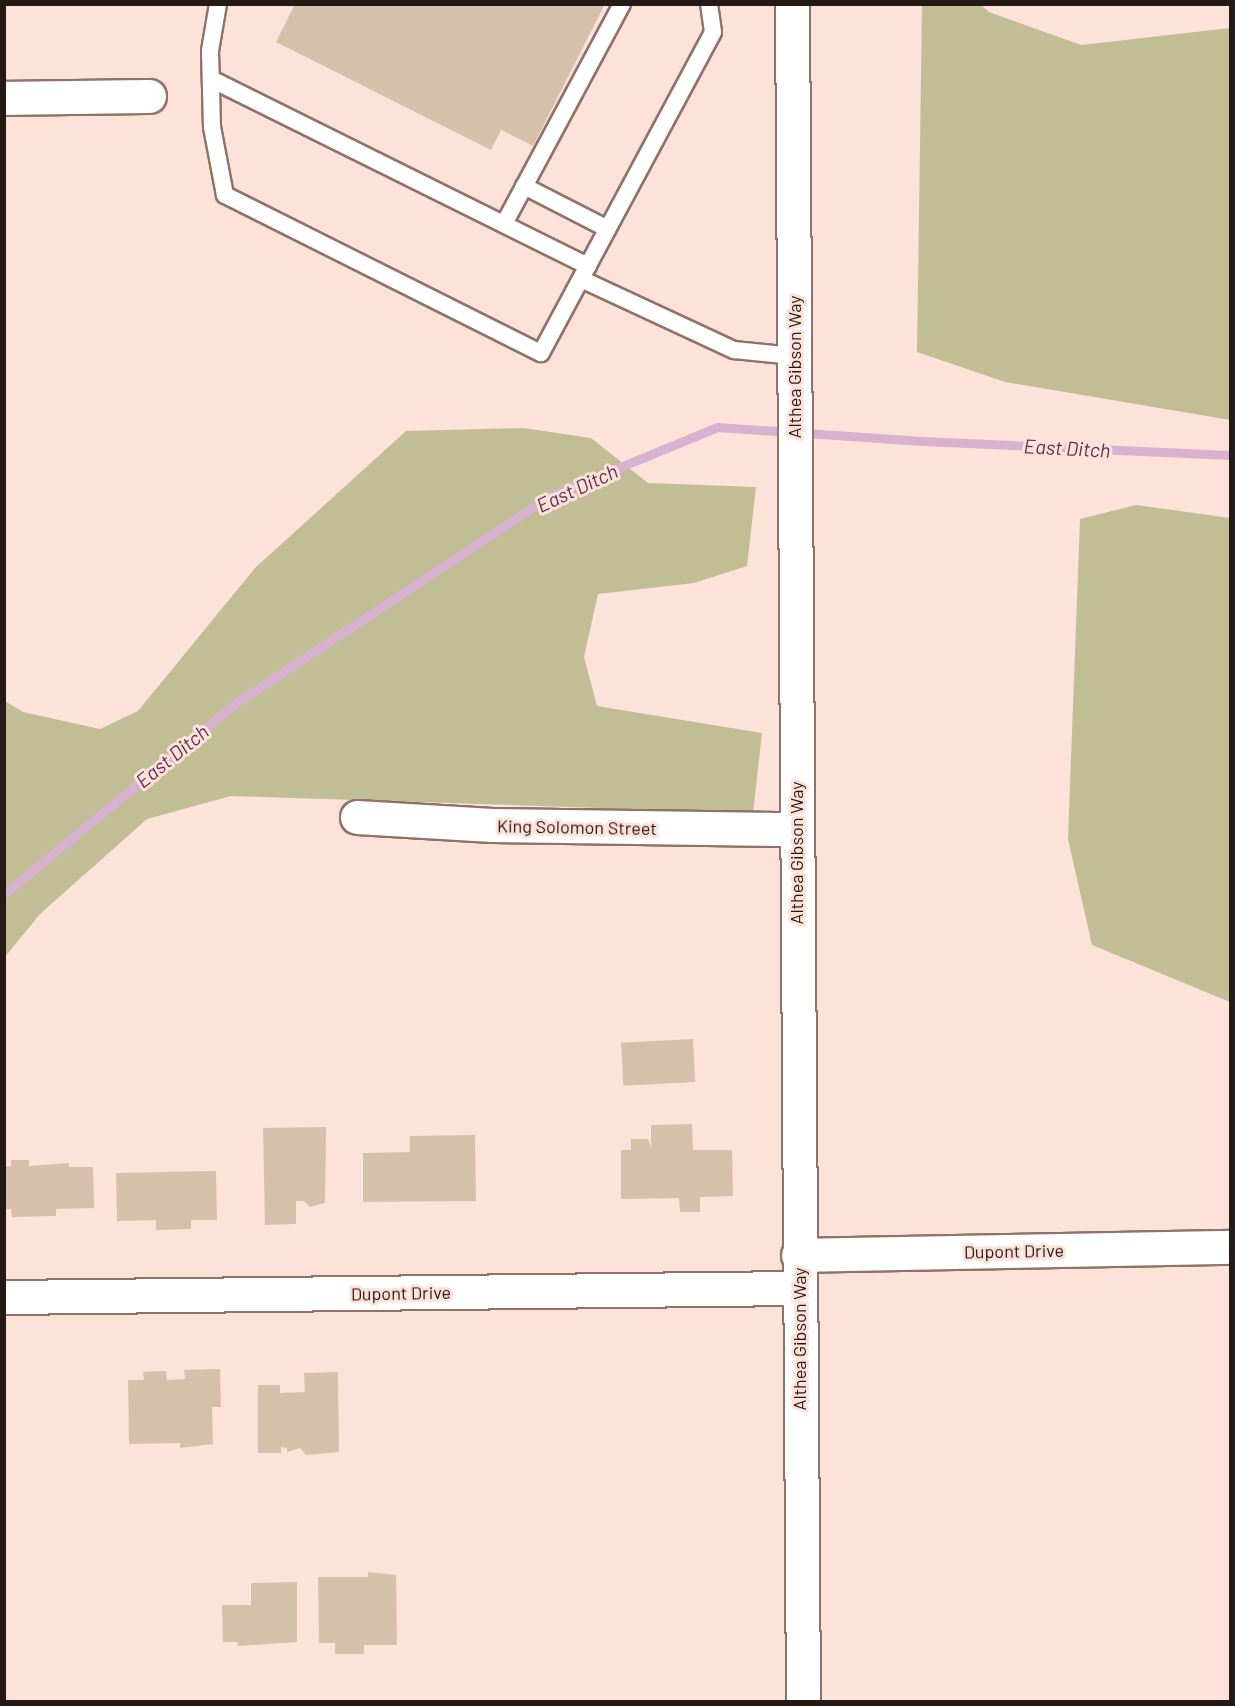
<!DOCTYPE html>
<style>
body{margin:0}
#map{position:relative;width:1235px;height:1706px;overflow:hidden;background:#fde2d9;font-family:Barlow,sans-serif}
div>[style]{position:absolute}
.green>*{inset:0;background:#c1be96}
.stream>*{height:9px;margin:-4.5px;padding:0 4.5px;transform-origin:4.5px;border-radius:4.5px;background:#d9b1d0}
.building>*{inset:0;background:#d5c1a9;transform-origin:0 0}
.roads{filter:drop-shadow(2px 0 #8f7268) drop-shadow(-2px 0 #8f7268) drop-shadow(0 2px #8f7268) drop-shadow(0 -2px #8f7268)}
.service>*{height:16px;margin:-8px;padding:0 8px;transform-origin:8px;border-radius:8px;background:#fff}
.minor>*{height:33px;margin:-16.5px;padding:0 16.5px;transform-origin:16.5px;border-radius:16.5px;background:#fff}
.tertiary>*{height:33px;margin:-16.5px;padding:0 16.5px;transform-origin:16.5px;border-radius:16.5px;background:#fff}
span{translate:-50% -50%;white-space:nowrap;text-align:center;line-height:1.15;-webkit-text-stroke:6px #fde2d9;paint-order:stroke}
.street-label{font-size:18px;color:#251915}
.water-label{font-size:20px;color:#5f2e57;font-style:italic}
.frame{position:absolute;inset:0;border:6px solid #251915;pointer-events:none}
</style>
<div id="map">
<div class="green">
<i style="clip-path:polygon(922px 5px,981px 5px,989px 12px,1081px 45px,1230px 28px,1230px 420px,1005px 382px,917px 352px)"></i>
<i style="clip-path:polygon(523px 428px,591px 438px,648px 483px,756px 487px,747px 566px,694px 583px,598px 594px,584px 657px,597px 706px,762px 733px,753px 813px,231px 796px,147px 819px,40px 914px,5px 957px,5px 701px,23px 712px,100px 729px,138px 711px,255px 568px,406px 431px)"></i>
<i style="clip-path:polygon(1136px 505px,1230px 518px,1230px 1002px,1092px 945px,1068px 839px,1080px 519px)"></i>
</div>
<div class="stream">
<i style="left:4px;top:894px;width:301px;rotate:-39.5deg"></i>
<i style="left:236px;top:703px;width:376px;rotate:-33.4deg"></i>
<i style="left:550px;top:496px;width:181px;rotate:-22.4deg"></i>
<i style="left:717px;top:427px;width:206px;rotate:3.9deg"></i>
<i style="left:923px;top:441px;width:307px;rotate:2.6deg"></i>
</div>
<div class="building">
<i style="clip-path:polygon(295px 4px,605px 4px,533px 146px,501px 130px,491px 150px,276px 42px)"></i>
<i style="left:693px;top:1039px;width:43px;height:72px;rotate:87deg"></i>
<i style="clip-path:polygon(692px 1124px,693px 1150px,732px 1150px,733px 1196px,700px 1197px,700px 1212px,680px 1212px,679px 1198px,621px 1199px,621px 1150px,631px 1150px,631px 1139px,648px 1139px,651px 1148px,651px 1125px)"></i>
<i style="clip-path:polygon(326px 1127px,325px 1203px,310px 1207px,304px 1201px,296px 1201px,296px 1224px,265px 1225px,263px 1128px)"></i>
<i style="clip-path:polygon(475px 1135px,476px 1201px,363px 1202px,363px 1153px,410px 1152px,410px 1136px)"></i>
<i style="clip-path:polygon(11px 1160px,29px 1160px,29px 1166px,69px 1163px,69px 1167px,93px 1167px,94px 1208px,56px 1209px,56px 1216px,12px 1217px,11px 1209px,4px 1209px,4px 1167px,11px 1166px)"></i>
<i style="clip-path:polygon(216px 1171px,217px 1220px,191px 1220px,191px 1229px,156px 1230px,156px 1220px,117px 1221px,116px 1173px)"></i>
<i style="clip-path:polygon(220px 1369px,221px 1407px,212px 1407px,213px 1444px,180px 1448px,180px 1443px,129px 1444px,128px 1380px,144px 1380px,143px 1372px,166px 1371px,167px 1380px,185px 1379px,184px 1370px)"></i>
<i style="clip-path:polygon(338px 1372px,339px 1452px,306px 1455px,300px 1448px,287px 1452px,287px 1448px,281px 1447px,281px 1453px,258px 1453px,258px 1385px,280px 1385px,280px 1393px,305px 1392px,304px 1373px)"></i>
<i style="clip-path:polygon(368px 1572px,396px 1575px,397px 1645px,364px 1645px,364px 1654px,335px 1654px,335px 1643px,319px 1643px,318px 1577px,368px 1577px)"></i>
<i style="clip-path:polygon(297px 1582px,297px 1642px,238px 1646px,237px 1642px,223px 1642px,222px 1605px,251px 1605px,251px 1583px)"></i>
</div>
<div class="roads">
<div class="service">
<i style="left:218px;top:4px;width:48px;rotate:99.7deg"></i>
<i style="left:210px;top:51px;width:76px;rotate:88.5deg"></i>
<i style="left:212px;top:127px;width:69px;rotate:79.2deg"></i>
<i style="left:225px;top:195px;width:353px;rotate:26.6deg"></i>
<i style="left:541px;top:353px;width:364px;rotate:-61.8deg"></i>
<i style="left:713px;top:32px;width:28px;rotate:-98deg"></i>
<i style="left:211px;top:79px;width:421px;rotate:26.4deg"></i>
<i style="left:524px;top:186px;width:94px;rotate:27.1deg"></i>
<i style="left:504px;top:224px;width:250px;rotate:-61.8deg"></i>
<i style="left:581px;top:279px;width:169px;rotate:24.9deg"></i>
<i style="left:734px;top:350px;width:60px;rotate:5.7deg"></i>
</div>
<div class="minor">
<i style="left:4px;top:98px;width:145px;rotate:-0.8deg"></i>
<i style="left:357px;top:817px;width:135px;rotate:3.4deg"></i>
<i style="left:492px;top:825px;width:304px;rotate:0.8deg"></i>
<i style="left:798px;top:1255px;width:432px;rotate:-1.1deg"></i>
<i style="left:4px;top:1297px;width:794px;rotate:-0.65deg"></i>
</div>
<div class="tertiary">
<i style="left:792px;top:4px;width:1698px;rotate:89.63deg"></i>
</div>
</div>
<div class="street-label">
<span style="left:794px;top:367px;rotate:-90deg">Althea Gibson Way</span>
<span style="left:577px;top:827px;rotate:1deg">King Solomon Street</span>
<span style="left:796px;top:853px;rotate:-90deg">Althea Gibson Way</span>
<span style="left:1014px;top:1251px;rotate:-1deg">Dupont Drive</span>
<span style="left:401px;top:1293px;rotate:-1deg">Dupont Drive</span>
<span style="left:799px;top:1339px;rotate:-90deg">Althea Gibson Way</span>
</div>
<div class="water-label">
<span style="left:1067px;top:448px;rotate:3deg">East Ditch</span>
<span style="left:577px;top:488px;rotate:-25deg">East Ditch</span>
<span style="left:172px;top:756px;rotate:-39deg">East Ditch</span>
</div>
<div class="frame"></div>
</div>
